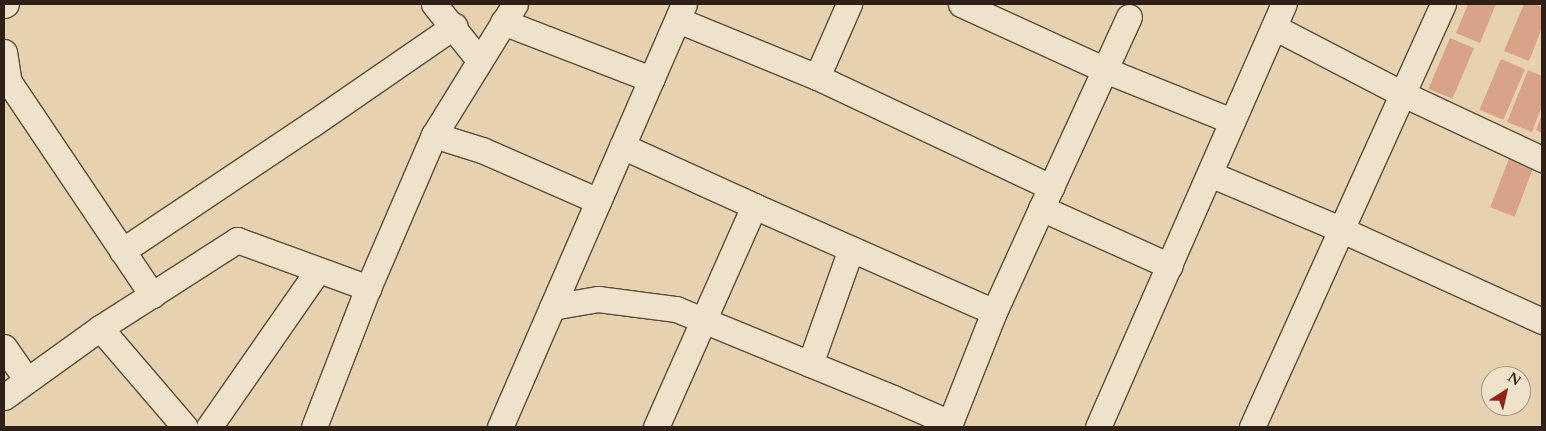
<!DOCTYPE html>
<style>
body{margin:0}
#map{position:relative;width:1546px;height:431px;overflow:hidden;background:#e6d2af;font-family:Cardo,serif}
div>[style]{position:absolute}
.building>*{inset:0;background:#d9a387;transform-origin:0 0}
.roads{filter:drop-shadow(1px 0 #5c4c3c) drop-shadow(-1px 0 #5c4c3c) drop-shadow(0 1px #5c4c3c) drop-shadow(0 -1px #5c4c3c)}
.minor>*{height:25px;margin:-12.5px;padding:0 12.5px;transform-origin:12.5px;border-radius:12.5px;background:#efe2cb}
span{translate:-50% -50%;white-space:nowrap;text-align:center;line-height:1.15;-webkit-text-stroke:4.5px #efe2cb;paint-order:stroke}
.frame{position:absolute;inset:0;border:5px solid #2e2016;pointer-events:none}
.north{position:absolute;left:1481px;top:366px;width:50px;height:50px;box-sizing:border-box;background:#efe2cb;border:1px solid #a29483;border-radius:50%;rotate:35deg;font-size:14px;font-weight:700;line-height:20px;text-align:center;color:#2e2016}
.north::after{content:'';display:block;margin:auto;width:18px;height:22px;background:#8f2418;clip-path:polygon(50% 0,100% 100%,50% 72%,0 100%)}
</style>
<div id="map">
<div class="building">
<i style="clip-path:polygon(1468px 4px,1496px 4px,1480px 43px,1456px 33px)"></i>
<i style="clip-path:polygon(1524px 4px,1535px 4px,1542px 7px,1542px 28px,1529px 61px,1504px 51px)"></i>
<i style="left:1450px;top:38px;width:26px;height:55px;rotate:23deg"></i>
<i style="left:1501px;top:59px;width:26px;height:55px;rotate:23deg"></i>
<i style="clip-path:polygon(1528px 70px,1542px 76px,1542px 106px,1532px 132px,1507px 122px)"></i>
<i style="clip-path:polygon(1542px 114px,1542px 133px,1536px 130px)"></i>
<i style="left:1510px;top:156px;width:26px;height:55px;rotate:21deg"></i>
</div>
<div class="roads">
<div class="minor">
<i style="left:434px;top:4px;width:72px;rotate:51.2deg"></i>
<i style="left:961px;top:4px;width:158px;rotate:24.6deg"></i>
<i style="left:1105px;top:70px;width:137px;rotate:21.9deg"></i>
<i style="left:4px;top:5px;width:2px;rotate:-27deg"></i>
<i style="left:678px;top:20px;width:150px;rotate:22.3deg"></i>
<i style="left:817px;top:77px;width:80px;rotate:-66.3deg"></i>
<i style="left:503px;top:22px;width:159px;rotate:21.1deg"></i>
<i style="left:1274px;top:27px;width:143px;rotate:27.5deg"></i>
<i style="left:1401px;top:93px;width:156px;rotate:25.1deg"></i>
<i style="left:4px;top:52px;width:30px;rotate:81deg"></i>
<i style="left:817px;top:77px;width:259px;rotate:25.2deg"></i>
<i style="left:1051px;top:187px;width:187px;rotate:-65.4deg"></i>
<i style="left:4px;top:79px;width:6px;rotate:31deg"></i>
<i style="left:9px;top:82px;width:257px;rotate:56.1deg"></i>
<i style="left:434px;top:135px;width:50px;rotate:17.4deg"></i>
<i style="left:482px;top:150px;width:127px;rotate:23.7deg"></i>
<i style="left:622px;top:146px;width:145px;rotate:24.4deg"></i>
<i style="left:754px;top:206px;width:242px;rotate:113.9deg"></i>
<i style="left:1210px;top:174px;width:141px;rotate:22.9deg"></i>
<i style="left:1340px;top:229px;width:222px;rotate:24.5deg"></i>
<i style="left:754px;top:206px;width:262px;rotate:23.8deg"></i>
<i style="left:1041px;top:208px;width:141px;rotate:24.2deg"></i>
<i style="left:122px;top:251px;width:229px;rotate:-33.8deg"></i>
<i style="left:312px;top:124px;width:173px;rotate:-34.6deg"></i>
<i style="left:552px;top:307px;width:47px;rotate:-9.9deg"></i>
<i style="left:598px;top:299px;width:79px;rotate:7.3deg"></i>
<i style="left:676px;top:309px;width:235px;rotate:22.3deg"></i>
<i style="left:893px;top:398px;width:62px;rotate:23.7deg"></i>
<i style="left:950px;top:423px;width:119px;rotate:-68.4deg"></i>
<i style="left:994px;top:312px;width:137px;rotate:-65.5deg"></i>
<i style="left:100px;top:328px;width:130px;rotate:49.4deg"></i>
<i style="left:4px;top:347px;width:40px;rotate:55.1deg"></i>
<i style="left:810px;top:364px;width:122px;rotate:-70.4deg"></i>
<i style="left:4px;top:397px;width:118px;rotate:-35.7deg"></i>
<i style="left:100px;top:328px;width:163px;rotate:-32.7deg"></i>
<i style="left:237px;top:240px;width:140px;rotate:20.1deg"></i>
<i style="left:209px;top:427px;width:191px;rotate:-55.2deg"></i>
<i style="left:314px;top:427px;width:149px;rotate:-68.8deg"></i>
<i style="left:368px;top:288px;width:167px;rotate:-66.7deg"></i>
<i style="left:434px;top:135px;width:154px;rotate:-58.3deg"></i>
<i style="left:500px;top:427px;width:461px;rotate:-66.5deg"></i>
<i style="left:1098px;top:427px;width:462px;rotate:-66.3deg"></i>
<i style="left:1252px;top:427px;width:464px;rotate:-65.7deg"></i>
</div>
</div>
<div class="frame"></div>
<div class="north">N</div>
</div>
